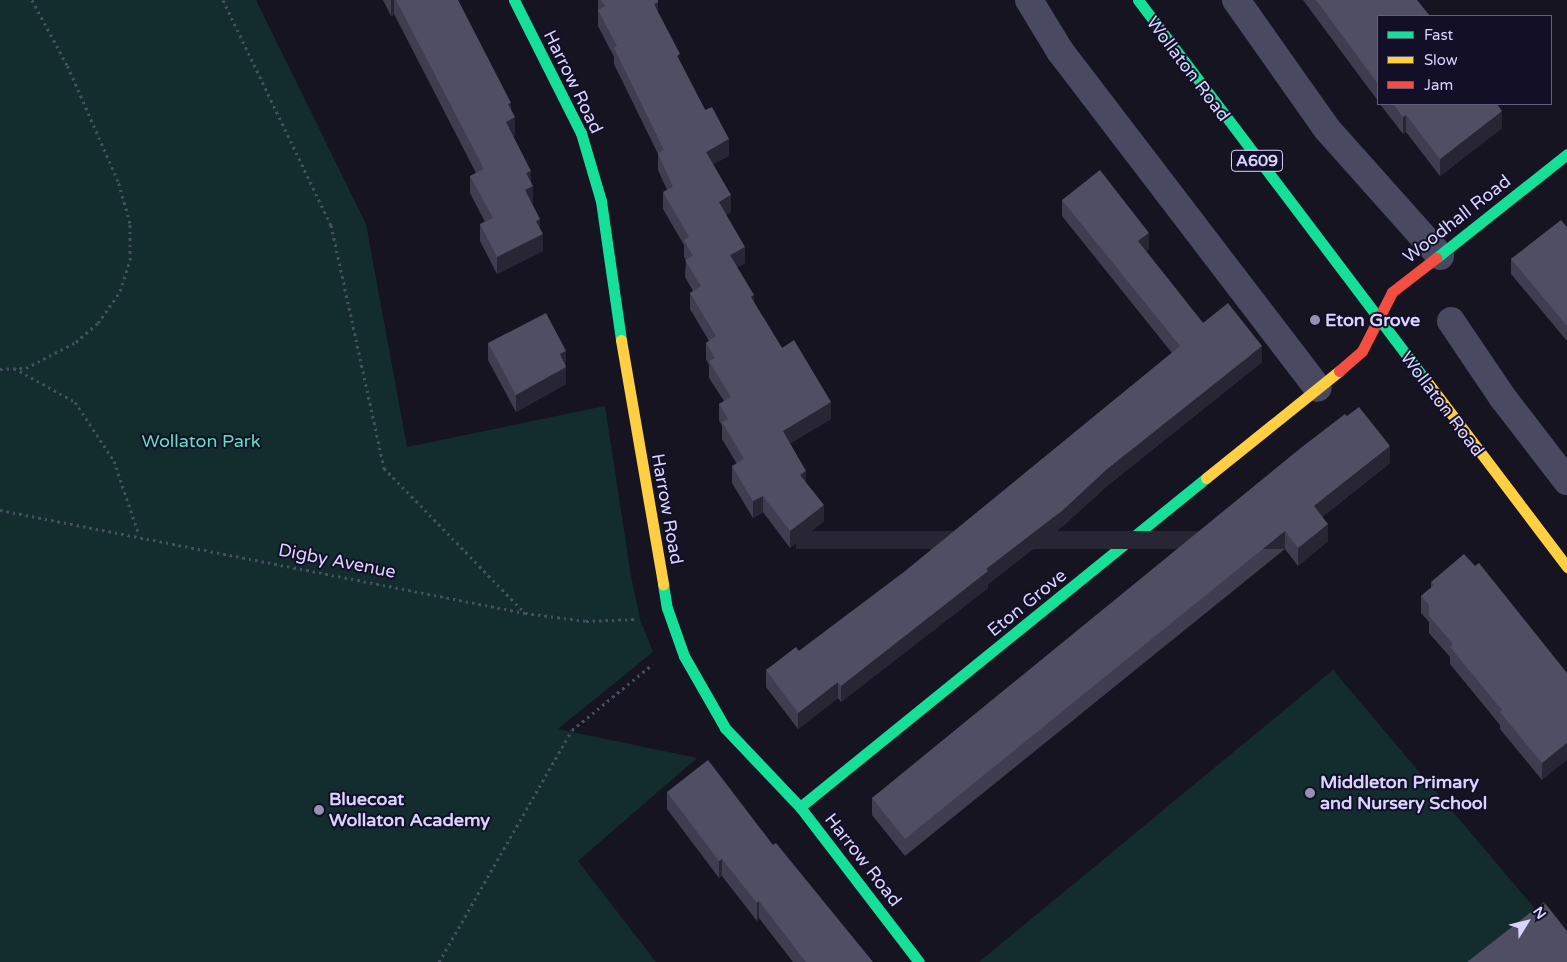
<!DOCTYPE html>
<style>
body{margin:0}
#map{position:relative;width:1567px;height:962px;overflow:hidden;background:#161421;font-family:"Varela Round",sans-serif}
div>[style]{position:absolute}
.green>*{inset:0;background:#132c2d}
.path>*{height:3px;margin-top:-1.5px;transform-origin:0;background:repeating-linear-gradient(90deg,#44505f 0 2.5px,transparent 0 6.5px)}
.street>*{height:28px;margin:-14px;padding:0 14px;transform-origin:14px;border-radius:14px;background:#4a4962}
.fast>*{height:11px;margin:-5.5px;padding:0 5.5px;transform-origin:5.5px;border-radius:5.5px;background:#16e098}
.slow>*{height:11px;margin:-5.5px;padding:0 5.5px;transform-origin:5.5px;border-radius:5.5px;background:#ffcf43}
.jam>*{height:11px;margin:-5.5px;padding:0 5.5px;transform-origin:5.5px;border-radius:5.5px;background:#f24e42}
.wall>*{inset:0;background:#403d50}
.shaded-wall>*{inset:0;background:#282635;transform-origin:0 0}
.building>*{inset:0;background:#504e63}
.dots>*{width:14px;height:14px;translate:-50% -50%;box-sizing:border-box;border:2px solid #130f26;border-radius:50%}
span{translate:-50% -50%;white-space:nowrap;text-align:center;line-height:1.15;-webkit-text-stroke:4px #130f26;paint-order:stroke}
.shield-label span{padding:1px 4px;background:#130f26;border:1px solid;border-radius:4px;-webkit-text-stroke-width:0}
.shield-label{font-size:16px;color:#d9d4ff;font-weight:700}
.street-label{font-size:18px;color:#d9d4ff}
.poi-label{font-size:18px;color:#d9d4ff;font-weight:700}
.left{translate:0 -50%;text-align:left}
.park-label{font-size:18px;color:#5fe0c0}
.legend{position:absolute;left:1377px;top:15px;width:175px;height:90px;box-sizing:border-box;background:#130f26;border:1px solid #625e7d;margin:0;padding:6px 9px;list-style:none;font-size:15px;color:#d9d4ff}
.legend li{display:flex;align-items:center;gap:10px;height:25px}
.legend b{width:25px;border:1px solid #625e7d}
.north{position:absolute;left:1502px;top:897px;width:50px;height:50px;-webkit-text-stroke:4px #130f26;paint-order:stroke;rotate:54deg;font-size:14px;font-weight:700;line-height:20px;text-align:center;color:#d9d4ff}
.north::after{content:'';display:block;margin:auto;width:18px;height:22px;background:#d9d4ff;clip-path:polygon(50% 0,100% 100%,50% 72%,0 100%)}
</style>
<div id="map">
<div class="green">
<i style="clip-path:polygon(0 0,256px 0,366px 224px,407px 447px,605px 406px,631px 576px,640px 619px,653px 652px,558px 729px,697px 758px,578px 861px,656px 962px,0 962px)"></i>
<i style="clip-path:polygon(1333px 670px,1542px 917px,1486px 962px,979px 962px)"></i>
</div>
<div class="path">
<i style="left:223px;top:0;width:250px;rotate:64.4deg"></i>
<i style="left:331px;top:225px;width:249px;rotate:77.7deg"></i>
<i style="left:384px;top:468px;width:202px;rotate:45.8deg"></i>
<i style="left:14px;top:368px;width:70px;rotate:29.1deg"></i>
<i style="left:75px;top:402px;width:71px;rotate:56.5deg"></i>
<i style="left:114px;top:461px;width:78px;rotate:71.3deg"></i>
<i style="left:0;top:369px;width:26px;rotate:-2deg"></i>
<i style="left:26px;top:368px;width:56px;rotate:-27.5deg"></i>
<i style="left:76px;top:342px;width:29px;rotate:-41deg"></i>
<i style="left:98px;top:323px;width:39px;rotate:-55deg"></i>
<i style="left:120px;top:291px;width:33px;rotate:-72deg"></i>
<i style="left:130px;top:260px;width:37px;rotate:-90deg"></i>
<i style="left:130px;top:223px;width:44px;rotate:-105.9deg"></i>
<i style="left:118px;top:181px;width:127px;rotate:-113.7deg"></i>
<i style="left:67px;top:65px;width:74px;rotate:-118.3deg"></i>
<i style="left:0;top:510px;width:535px;rotate:11.1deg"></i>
<i style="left:525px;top:613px;width:62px;rotate:7.5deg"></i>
<i style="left:586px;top:621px;width:51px;rotate:-2.2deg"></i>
<i style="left:439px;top:962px;width:267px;rotate:-60.2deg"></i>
<i style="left:572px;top:730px;width:104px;rotate:-39.2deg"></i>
</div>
<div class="street">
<i style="left:1029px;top:0;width:60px;rotate:58.7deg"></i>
<i style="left:1060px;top:51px;width:424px;rotate:52.6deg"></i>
<i style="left:1236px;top:0;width:158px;rotate:54.8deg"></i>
<i style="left:1327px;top:129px;width:170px;rotate:48.3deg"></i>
<i style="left:1451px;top:321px;width:93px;rotate:56deg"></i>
<i style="left:1503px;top:398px;width:105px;rotate:52.4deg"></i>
</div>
<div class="fast">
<i style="left:514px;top:0;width:149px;rotate:63.3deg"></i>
<i style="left:581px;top:133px;width:71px;rotate:73.6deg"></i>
<i style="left:601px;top:201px;width:140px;rotate:81.8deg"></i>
<i style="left:1138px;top:0;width:480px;rotate:52.9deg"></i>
<i style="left:1436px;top:258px;width:167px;rotate:-38.4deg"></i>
<i style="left:663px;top:584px;width:24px;rotate:81deg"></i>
<i style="left:667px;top:608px;width:51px;rotate:70.5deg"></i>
<i style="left:684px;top:656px;width:83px;rotate:60.3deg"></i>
<i style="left:725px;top:728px;width:109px;rotate:46.5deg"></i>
<i style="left:800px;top:807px;width:195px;rotate:52.5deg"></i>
<i style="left:800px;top:807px;width:523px;rotate:-39.02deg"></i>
</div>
<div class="slow">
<i style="left:621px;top:340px;width:248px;rotate:80.2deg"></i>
<i style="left:1428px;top:383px;width:231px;rotate:52.9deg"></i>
<i style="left:1206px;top:478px;width:171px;rotate:-38.8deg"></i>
</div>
<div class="jam">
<i style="left:1339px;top:371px;width:30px;rotate:-41deg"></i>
<i style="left:1362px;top:351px;width:66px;rotate:-63deg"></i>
<i style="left:1392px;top:292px;width:56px;rotate:-37.7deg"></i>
</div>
<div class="wall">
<i style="clip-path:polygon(383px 0,458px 0,511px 110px,515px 135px,513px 136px,531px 182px,533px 203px,532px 204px,540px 228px,543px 251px,497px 274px,480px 241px,480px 224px,485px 222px,470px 193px,470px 176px,476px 173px,394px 14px,391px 16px)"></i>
<i style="clip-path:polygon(598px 0,658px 0,658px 13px,680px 61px,729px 156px,713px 164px,731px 212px,726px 215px,745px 263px,737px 267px,754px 303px,782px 348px,831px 419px,790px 443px,806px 483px,824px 521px,790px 548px,763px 512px,753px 518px,732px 483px,732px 466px,737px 464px,722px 439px,722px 426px,719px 420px,719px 404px,724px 401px,709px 378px,709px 365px,706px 359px,706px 343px,709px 341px,690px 309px,690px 293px,693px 291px,685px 277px,686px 260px,684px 257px,684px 245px,663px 209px,663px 192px,667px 190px,658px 170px,658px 154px,614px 64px,614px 57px,598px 26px)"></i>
<i style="clip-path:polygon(1303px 0,1417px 0,1378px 16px,1378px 101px)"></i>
<i style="clip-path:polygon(1380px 104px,1497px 104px,1502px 128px,1440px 176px,1406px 132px,1403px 134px)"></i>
<i style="clip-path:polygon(1062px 200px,1149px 249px,1146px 251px,1203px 323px,1262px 362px,1107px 486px,1063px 526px,988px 584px,988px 588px,841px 702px,838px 698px,798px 729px,766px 687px,766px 670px,799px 651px,904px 572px,1172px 353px,1062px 216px)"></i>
<i style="clip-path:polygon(1567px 227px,1567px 341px,1511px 274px,1511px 259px)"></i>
<i style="clip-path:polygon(488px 343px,566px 365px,566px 384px,516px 412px,488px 360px)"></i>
<i style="clip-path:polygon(1390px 463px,1322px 517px,1328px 541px,1298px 566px,1285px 549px,905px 856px,872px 815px,872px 798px)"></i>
<i style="clip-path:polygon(1431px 582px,1567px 673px,1542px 780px,1500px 729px,1500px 725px,1450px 664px,1450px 657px,1429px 633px,1429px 622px,1421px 613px,1421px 596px,1431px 588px)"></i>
<i style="clip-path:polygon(667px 792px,773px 845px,873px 962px,793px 962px,759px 918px,757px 921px,722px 876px,719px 878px,667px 809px)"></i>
</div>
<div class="shaded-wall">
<i style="left:391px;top:0;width:3px;height:16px"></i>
<i style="clip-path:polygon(658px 2px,658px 18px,654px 4px)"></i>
<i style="clip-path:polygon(511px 103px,511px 119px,515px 117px,515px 135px,506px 139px,506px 122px,508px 104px)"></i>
<i style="clip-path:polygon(1502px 111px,1502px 128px,1440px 176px,1440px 159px)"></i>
<i style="clip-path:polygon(1406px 115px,1406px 132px,1403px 134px,1403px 117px)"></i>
<i style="clip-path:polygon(729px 139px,729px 156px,706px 168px,706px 152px)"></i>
<i style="clip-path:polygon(531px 171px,531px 187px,533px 186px,533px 203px,525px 207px,526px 173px)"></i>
<i style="clip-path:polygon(731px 195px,731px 212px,719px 219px,719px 202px)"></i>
<i style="clip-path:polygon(540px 219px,540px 235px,543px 234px,543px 251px,497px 274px,497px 257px,536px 221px)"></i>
<i style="clip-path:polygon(1149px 233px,1149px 249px,1138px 258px,1138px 241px)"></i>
<i style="clip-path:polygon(745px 247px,745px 263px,730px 272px,730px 255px)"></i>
<i style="clip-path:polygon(754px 295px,754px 312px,751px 297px)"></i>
<i style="clip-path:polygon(1262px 346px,1262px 362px,1107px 486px,1063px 526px,988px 584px,988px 588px,841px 702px,841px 686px,986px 569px,1107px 469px)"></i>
<i style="clip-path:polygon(566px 351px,566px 384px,516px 412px,516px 395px,560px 354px)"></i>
<i style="clip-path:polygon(831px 402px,831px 419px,783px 448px,783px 431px)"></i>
<i style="clip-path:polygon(1390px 446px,1390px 463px,1314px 523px,1314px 506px)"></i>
<i style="clip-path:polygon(806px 471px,806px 488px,800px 475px)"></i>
<i style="clip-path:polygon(763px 496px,763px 512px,753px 518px,753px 501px)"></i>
<i style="clip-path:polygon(824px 505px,824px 521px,790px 548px,790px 531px)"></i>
<i style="clip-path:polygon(1328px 524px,1328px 541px,1298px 566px,1298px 548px)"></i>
<i style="left:1285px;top:531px;width:18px;height:489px;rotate:90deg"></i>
<i style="clip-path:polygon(838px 682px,838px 698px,798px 729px,798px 713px)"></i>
<i style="clip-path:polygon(1567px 743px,1567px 760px,1542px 780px,1542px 763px)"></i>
<i style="clip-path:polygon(722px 859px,722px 876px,719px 878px,719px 861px)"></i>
<i style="clip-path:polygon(759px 901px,759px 918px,757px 921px,757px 903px)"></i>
</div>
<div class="building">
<i style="clip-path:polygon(396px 0,458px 0,511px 103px,508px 104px,515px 117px,506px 122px,531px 171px,526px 173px,533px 186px,525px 190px,540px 219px,536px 221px,543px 234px,497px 257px,480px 224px,493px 218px,470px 176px,484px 169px)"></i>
<i style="clip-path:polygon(601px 0,658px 0,658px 2px,654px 4px,680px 54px,677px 56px,705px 110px,712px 107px,729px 139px,706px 152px,731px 195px,719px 202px,745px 247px,730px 255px,754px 295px,751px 297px,782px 348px,794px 340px,831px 402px,783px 431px,806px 471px,800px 475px,824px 505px,790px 531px,763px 496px,753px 501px,732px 466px,744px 459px,722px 422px,728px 419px,719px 404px,731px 397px,709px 361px,715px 358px,706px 343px,716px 336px,690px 293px,701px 286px,685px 260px,693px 256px,684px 240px,689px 237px,663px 192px,673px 187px,658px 153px,664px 150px,614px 48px,617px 46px,598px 10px,605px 6px)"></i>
<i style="clip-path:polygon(1316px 0,1417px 0,1430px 16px,1378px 16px,1378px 84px)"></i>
<i style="clip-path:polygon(1393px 104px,1497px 104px,1502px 111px,1440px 159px,1406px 115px,1403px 117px)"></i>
<i style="clip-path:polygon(1100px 170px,1149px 233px,1138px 241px,1203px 323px,1228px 303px,1262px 346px,1107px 469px,1063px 510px,986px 569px,988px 571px,841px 686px,838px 682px,798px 713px,766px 670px,796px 647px,799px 651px,904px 572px,1180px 346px,1062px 200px)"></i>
<i style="clip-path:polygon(1561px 220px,1567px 227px,1567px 326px,1511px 259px)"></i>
<i style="clip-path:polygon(546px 313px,566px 351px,560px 354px,566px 367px,516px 395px,488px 343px)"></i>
<i style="clip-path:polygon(1359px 407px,1390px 446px,1314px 506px,1328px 524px,1298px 548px,1285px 531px,905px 839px,872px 798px,1302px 447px,1345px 414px,1347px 416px)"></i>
<i style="clip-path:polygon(1464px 554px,1475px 566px,1479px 563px,1567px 673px,1567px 743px,1542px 763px,1500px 712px,1502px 710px,1450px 647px,1453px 644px,1429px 616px,1429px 605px,1421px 596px,1434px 585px,1431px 582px)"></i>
<i style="clip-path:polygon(708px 760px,773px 845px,776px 843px,873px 962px,806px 962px,759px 901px,757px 903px,722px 859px,719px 861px,667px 792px)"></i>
<i style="clip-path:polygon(1544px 902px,1567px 931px,1567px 962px,1467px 962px)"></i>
</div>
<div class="dots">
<i style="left:1315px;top:320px;background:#9591b1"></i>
<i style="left:1310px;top:793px;background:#9591b1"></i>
<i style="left:319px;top:810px;background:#9591b1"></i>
</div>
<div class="shield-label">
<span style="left:1257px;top:161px">A609</span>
</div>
<div class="street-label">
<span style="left:1188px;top:69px;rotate:53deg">Wollaton Road</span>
<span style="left:573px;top:82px;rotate:64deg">Harrow Road</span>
<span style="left:1457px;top:219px;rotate:-38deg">Woodhall Road</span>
<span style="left:1442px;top:404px;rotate:53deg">Wollaton Road</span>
<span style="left:667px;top:509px;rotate:80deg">Harrow Road</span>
<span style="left:337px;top:561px;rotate:11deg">Digby Avenue</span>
<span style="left:1027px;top:603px;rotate:-39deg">Eton Grove</span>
<span style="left:863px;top:860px;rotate:52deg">Harrow Road</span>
</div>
<div class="poi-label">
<span class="left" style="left:1325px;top:320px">Eton Grove</span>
<span class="left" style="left:1320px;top:793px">Middleton Primary<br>and Nursery School</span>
<span class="left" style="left:329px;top:810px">Bluecoat<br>Wollaton Academy</span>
</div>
<div class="park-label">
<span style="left:201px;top:441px">Wollaton Park</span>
</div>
<ul class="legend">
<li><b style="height:6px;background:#16e098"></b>Fast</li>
<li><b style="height:6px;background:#ffcf43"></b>Slow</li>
<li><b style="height:6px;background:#f24e42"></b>Jam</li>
</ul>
<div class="north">N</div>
</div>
